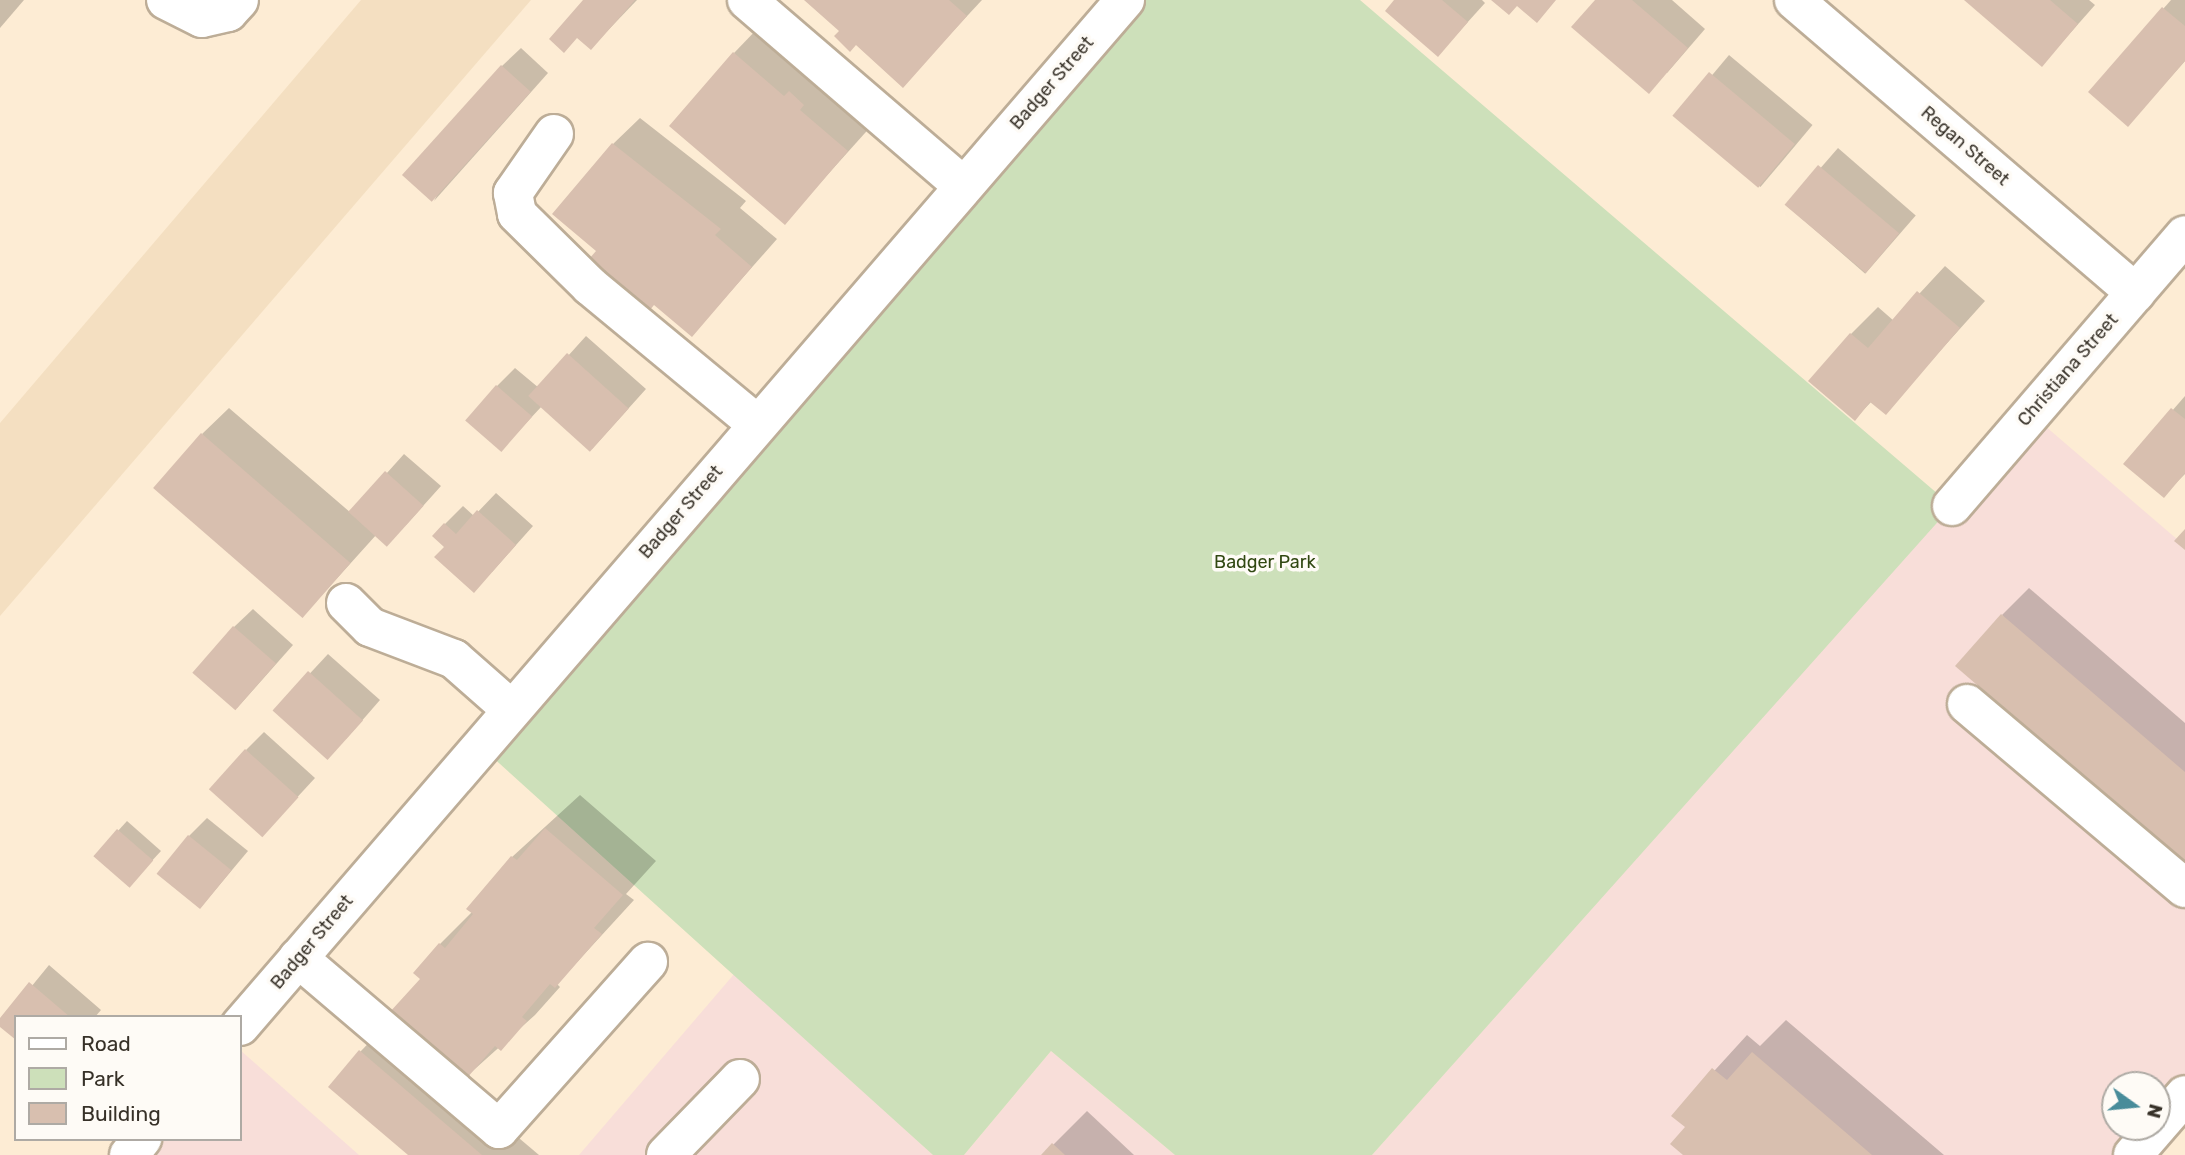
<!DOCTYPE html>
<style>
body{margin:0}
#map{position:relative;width:2185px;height:1155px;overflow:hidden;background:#fdecd4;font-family:Rubik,sans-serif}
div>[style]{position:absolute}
.commercial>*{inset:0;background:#f8ded9}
.built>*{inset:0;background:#f4dfc1}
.green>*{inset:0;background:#cde0ba}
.shadow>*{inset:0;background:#0003;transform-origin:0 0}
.building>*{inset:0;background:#d8bfaf;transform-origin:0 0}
.roads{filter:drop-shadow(2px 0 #bdad97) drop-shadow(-2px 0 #bdad97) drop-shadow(0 2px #bdad97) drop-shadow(0 -2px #bdad97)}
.minor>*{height:38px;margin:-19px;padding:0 19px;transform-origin:19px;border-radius:19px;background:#fff}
.major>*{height:38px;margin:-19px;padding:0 19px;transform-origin:19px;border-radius:19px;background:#fff}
span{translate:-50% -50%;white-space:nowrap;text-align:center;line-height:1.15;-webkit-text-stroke:7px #fefbf6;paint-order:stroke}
.street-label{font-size:18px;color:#373128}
.park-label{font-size:18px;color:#314812}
.legend{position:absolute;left:14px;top:1015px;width:228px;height:126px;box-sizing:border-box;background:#fefbf6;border:2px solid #aeaaa4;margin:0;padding:9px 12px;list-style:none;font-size:21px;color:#373128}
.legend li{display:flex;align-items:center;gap:14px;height:35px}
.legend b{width:35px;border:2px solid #aeaaa4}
.north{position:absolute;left:2101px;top:1071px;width:70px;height:70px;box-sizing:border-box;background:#fefbf6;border:2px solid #aeaaa4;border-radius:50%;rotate:105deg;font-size:19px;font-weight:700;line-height:28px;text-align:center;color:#373128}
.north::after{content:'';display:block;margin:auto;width:24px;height:32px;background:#488c9a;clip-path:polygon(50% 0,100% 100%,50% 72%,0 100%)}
</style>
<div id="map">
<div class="commercial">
<i style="clip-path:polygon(evenodd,2031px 414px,2185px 546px,2185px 1095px,2133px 1155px,1372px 1155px,2031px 414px,2115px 1085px,2157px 1085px,2157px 1127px,2115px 1127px,2115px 1085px)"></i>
<i style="clip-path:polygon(735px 973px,933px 1155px,579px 1155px)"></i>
<i style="clip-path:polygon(240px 1050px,359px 1155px,129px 1155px,142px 1139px,240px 1139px)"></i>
<i style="clip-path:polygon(1051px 1051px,1175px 1155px,964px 1155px)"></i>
</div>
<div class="built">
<i style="clip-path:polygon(361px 0,531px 0,0 616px,0 423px)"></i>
</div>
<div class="green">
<i style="clip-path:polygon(1125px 0,1360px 0,1952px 506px,1372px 1155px,1175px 1155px,1051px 1051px,964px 1155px,933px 1155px,479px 745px)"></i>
</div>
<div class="shadow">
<i style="clip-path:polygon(0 0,24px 0,0 28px)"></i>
<i style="clip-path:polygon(585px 0,637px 0,591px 48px)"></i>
<i style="clip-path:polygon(807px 0,982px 0,902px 86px)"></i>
<i style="clip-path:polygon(1397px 0,1482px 0,1485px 3px,1438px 55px)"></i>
<i style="clip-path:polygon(1597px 0,1672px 0,1705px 29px,1667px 73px)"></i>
<i style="clip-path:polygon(1967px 0,2089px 0,2095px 5px,2042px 65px)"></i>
<i style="clip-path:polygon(2171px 0,2185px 0,2185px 61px,2128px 125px,2090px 92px)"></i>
<i style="clip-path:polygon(760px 26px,874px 123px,785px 222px,734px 53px)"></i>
<i style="clip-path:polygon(521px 48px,548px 73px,434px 201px,502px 66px)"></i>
<i style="left:1729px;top:55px;width:109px;height:81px;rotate:40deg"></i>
<i style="clip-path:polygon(640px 118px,746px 201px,740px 208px,777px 239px,692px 335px,598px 251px,613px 144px)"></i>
<i style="left:1838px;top:148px;width:103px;height:77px;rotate:41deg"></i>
<i style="clip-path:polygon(1945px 266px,1985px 301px,1885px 412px,1872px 401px,1855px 419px,1851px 334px,1878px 307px,1894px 321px)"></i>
<i style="clip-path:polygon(586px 336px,646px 389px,592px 449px,542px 406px,502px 449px,497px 386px,515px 368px,539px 388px)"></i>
<i style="clip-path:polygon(2185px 396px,2185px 474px,2163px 496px,2126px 464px)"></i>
<i style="clip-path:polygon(229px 408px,351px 513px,404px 454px,441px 486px,406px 525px,377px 534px,304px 615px,202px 434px)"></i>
<i style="clip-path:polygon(496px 493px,533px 526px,492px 572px,446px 547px,445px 524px,463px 506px,474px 516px)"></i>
<i style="clip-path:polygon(2029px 588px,2185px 723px,2185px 861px,2002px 615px)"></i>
<i style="clip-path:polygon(253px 609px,293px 645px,237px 708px,234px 627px)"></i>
<i style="clip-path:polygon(328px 654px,380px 700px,346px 739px,275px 711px)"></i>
<i style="clip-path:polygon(264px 732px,315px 778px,280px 816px,246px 750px)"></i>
<i style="clip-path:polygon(580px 795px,656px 861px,626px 894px,634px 900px,557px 984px,560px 987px,535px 1015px,466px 1077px,422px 979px,440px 944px,472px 912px,512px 857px)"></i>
<i style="clip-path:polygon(207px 818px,248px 851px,201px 907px,189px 836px)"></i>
<i style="clip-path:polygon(127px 821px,161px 851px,138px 876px,96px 855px)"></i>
<i style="clip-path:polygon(49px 965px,101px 1010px,95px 1017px,16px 1017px,0 1025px)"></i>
<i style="clip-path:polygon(1786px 1020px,1944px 1155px,1685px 1155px,1687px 1127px,1674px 1115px,1747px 1035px,1760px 1046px)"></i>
<i style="clip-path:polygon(386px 1025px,539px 1155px,410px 1155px,360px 1052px)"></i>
<i style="clip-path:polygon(1087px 1111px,1134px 1155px,1043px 1155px)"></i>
</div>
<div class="building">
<i style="clip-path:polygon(583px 0,635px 0,591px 50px,577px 38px,564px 53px,549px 39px)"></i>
<i style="clip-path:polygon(804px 0,949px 0,967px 16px,903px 88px,856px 45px,850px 52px,834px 36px,839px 31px)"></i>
<i style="clip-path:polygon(1394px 0,1442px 0,1468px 22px,1438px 57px,1385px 11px)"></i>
<i style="clip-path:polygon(1491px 0,1556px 0,1537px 23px,1517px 6px,1509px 15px)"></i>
<i style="clip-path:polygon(1595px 0,1632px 0,1688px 48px,1649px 94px,1571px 27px)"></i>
<i style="clip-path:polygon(1964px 0,2050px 0,2078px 24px,2042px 67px)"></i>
<i style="clip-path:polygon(2162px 7px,2185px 26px,2185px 61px,2128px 127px,2088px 92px)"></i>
<i style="clip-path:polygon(733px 52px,784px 96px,789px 91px,804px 105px,800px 110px,848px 151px,785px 225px,669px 126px)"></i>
<i style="left:501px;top:65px;width:40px;height:148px;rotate:42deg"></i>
<i style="left:1709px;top:72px;width:112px;height:57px;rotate:40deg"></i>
<i style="clip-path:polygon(612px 143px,721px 229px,715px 235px,752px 267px,692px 337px,654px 305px,650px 310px,589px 259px,596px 251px,552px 214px)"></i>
<i style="left:1818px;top:165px;width:106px;height:52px;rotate:40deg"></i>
<i style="clip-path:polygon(1917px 291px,1960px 328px,1886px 415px,1870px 402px,1855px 421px,1808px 381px,1850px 333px,1868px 348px)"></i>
<i style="left:567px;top:353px;width:83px;height:58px;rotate:42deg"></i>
<i style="left:496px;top:385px;width:48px;height:47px;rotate:41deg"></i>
<i style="clip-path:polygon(2171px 408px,2185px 419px,2185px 473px,2164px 498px,2123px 464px)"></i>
<i style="left:201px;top:433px;width:198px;height:73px;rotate:41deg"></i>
<i style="left:385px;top:471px;width:52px;height:55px;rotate:42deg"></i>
<i style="clip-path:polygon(477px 510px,516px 545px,474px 593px,434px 557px,444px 547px,432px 536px,444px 523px,456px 534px)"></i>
<i style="clip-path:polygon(2185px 529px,2185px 550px,2174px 541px)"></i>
<i style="clip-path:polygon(2001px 614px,2185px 772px,2185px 864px,1955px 666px)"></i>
<i style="left:233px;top:626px;width:57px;height:62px;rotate:41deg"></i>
<i style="left:308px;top:671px;width:74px;height:53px;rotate:42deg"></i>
<i style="left:245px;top:749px;width:72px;height:54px;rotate:42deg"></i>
<i style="clip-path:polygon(545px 828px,623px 895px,594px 928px,602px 934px,555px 988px,550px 984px,522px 1017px,527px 1021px,501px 1051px,495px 1046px,466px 1079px,389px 1013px,420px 979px,413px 973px,439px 943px,445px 948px,473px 914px,466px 909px,511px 856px,517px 860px)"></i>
<i style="left:117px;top:829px;width:48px;height:36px;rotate:41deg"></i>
<i style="left:188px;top:835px;width:56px;height:50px;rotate:39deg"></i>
<i style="clip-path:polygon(29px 982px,70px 1017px,16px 1017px,16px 1040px,0 1027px,0 1018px)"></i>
<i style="clip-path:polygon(359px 1050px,482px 1155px,408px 1155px,328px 1087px)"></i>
<i style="clip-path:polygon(1752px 1052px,1872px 1155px,1683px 1155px,1670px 1144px,1685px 1127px,1671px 1116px,1712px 1068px,1727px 1080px)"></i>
<i style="clip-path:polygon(1052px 1143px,1065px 1155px,1041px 1155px)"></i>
</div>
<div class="roads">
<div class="minor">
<i style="left:166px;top:0;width:40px;rotate:26.6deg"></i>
<i style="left:202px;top:18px;width:27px;rotate:-13deg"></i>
<i style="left:228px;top:12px;width:16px;rotate:-47deg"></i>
<i style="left:747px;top:0;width:285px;rotate:40.7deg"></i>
<i style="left:1794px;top:0;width:450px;rotate:40.6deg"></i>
<i style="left:554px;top:134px;width:72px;rotate:124.8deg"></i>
<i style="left:513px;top:193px;width:21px;rotate:79deg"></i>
<i style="left:517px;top:214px;width:103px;rotate:44.6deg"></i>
<i style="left:590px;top:286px;width:217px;rotate:39.6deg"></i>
<i style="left:1952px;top:506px;width:357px;rotate:-49.3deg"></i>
<i style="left:346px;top:603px;width:34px;rotate:45deg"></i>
<i style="left:370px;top:627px;width:90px;rotate:20.9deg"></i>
<i style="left:454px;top:659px;width:76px;rotate:41.3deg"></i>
<i style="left:1967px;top:704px;width:285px;rotate:40.2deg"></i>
<i style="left:298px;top:958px;width:264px;rotate:40.4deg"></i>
<i style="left:499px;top:1129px;width:224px;rotate:-48.3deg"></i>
<i style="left:240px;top:1026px;width:1355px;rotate:-49.22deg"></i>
<i style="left:129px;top:1155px;width:21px;rotate:-51deg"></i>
<i style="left:666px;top:1155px;width:106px;rotate:-45.8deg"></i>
</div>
<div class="major">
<i style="left:2133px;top:1155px;width:79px;rotate:-49.1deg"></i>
</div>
</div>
<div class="street-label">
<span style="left:1052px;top:83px;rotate:-49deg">Badger Street</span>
<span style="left:1965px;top:146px;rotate:41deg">Regan Street</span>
<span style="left:2068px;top:370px;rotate:-49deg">Christiana Street</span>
<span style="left:681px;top:512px;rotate:-49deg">Badger Street</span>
<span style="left:312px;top:942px;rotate:-50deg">Badger Street</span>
</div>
<div class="park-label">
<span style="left:1265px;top:562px">Badger Park</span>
</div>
<ul class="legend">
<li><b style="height:9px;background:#fff"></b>Road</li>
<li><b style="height:19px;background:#cde0ba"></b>Park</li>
<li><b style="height:19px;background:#d8bfaf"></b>Building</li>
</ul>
<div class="north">N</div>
</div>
